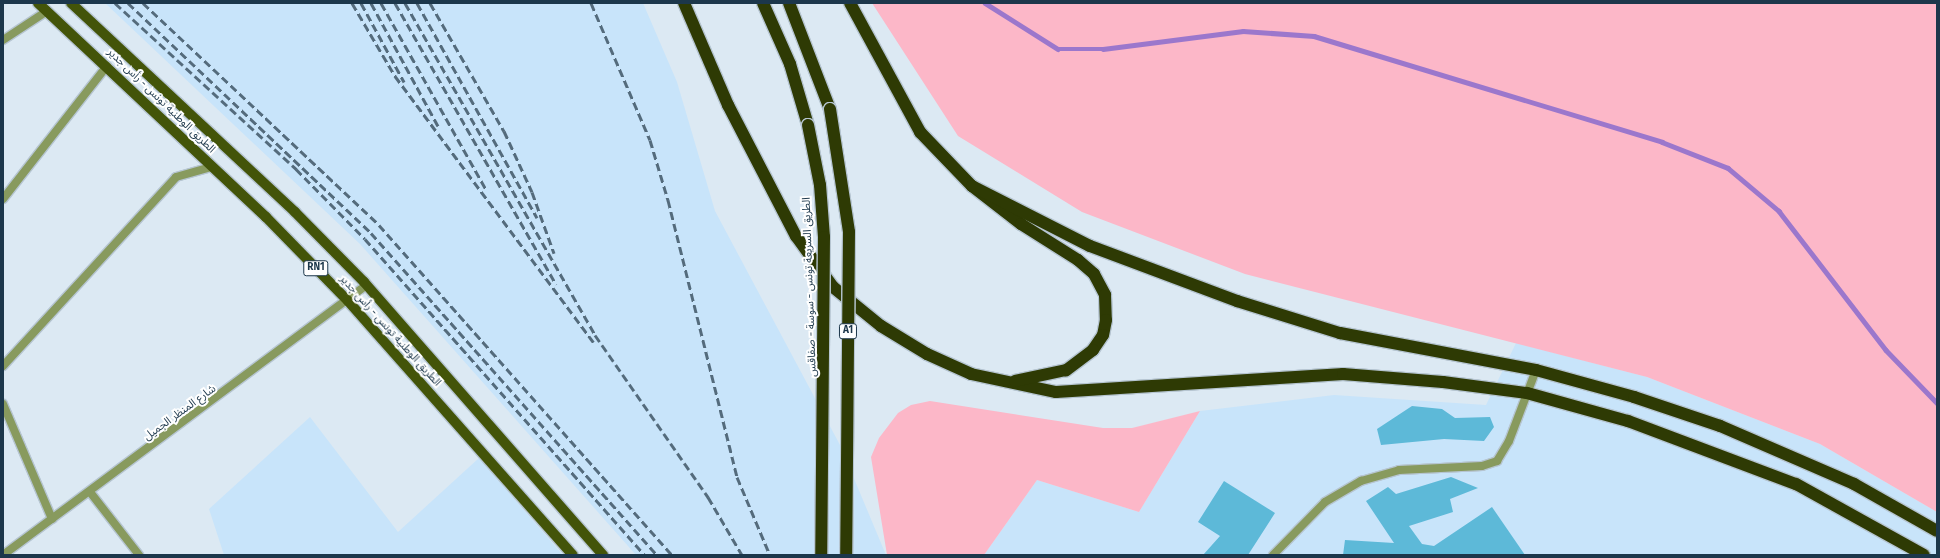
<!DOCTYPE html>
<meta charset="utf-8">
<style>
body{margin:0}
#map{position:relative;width:1940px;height:558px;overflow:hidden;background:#dce9f3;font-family:"Fira Sans","Noto Sans Arabic",sans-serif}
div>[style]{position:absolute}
.built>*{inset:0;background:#c8e4fa}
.green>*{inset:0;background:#fcb7c8}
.stream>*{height:4.5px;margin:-2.25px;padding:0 2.25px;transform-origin:2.25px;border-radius:2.25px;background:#9b77cc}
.building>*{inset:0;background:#5db9d8}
.roads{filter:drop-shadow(1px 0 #b6c5d1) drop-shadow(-1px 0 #b6c5d1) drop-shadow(0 1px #b6c5d1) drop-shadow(0 -1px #b6c5d1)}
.lane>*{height:8px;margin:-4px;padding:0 4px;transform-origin:4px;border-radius:4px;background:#889a5e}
.street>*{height:8px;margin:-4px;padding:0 4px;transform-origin:4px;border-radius:4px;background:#889a5e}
.primary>*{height:10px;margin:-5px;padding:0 5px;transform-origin:5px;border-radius:5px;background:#435409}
.highway>*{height:12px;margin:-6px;padding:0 6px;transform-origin:6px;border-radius:6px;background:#2e3a04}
.rail>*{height:3px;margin-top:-1.5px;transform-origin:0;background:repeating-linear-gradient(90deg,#546b7c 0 8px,transparent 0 12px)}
.bridges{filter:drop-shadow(1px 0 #b6c5d1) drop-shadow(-1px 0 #b6c5d1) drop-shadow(0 1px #b6c5d1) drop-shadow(0 -1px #b6c5d1)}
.highway-bridge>*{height:12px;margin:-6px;padding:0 6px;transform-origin:6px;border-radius:6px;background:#2e3a04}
span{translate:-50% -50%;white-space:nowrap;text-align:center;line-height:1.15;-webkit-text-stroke:4px #fff;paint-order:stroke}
.shield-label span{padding:1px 3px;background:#fff;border:1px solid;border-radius:3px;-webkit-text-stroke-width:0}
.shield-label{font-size:10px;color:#1c374b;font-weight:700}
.street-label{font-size:11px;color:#1c374b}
.frame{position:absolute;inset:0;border:4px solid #1c374b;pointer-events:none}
</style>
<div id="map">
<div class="built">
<i style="clip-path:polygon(105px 3px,643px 3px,677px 82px,715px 211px,840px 445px,886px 555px,636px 555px,360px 244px)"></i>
<i style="clip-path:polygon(1516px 343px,1647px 377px,1820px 444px,1937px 512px,1937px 555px,984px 555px,1037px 480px,1139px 512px,1200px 411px,1334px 395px,1486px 405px)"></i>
<i style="clip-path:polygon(310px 417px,398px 532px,479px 458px,563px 555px,224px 555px,209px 509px)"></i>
</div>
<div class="green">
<i style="clip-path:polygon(872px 3px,1937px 3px,1937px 512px,1820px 444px,1647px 377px,1245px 274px,1082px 212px,958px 136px)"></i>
<i style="clip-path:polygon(930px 401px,1103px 428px,1132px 428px,1200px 411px,1139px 512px,1037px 480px,984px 555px,887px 555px,871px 457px,879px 438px,898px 413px,911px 405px)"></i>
</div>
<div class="stream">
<i style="left:985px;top:3px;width:86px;rotate:32.2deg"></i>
<i style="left:1058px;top:49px;width:45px"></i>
<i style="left:1103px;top:49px;width:141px;rotate:-7.3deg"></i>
<i style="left:1243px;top:31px;width:71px;rotate:4deg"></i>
<i style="left:1314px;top:36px;width:364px;rotate:16.9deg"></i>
<i style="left:1662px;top:142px;width:71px;rotate:21.5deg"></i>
<i style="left:1728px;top:168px;width:67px;rotate:40.1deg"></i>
<i style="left:1779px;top:211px;width:175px;rotate:52.4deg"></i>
<i style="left:1886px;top:350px;width:74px;rotate:46.1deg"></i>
</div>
<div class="building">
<i style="clip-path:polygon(1412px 406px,1442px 409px,1455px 418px,1490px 417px,1494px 427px,1484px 441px,1444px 439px,1381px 445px,1377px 429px)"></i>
<i style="clip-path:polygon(1451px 477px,1478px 488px,1450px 499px,1453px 512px,1409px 526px,1422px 544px,1434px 546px,1492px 507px,1525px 555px,1343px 555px,1345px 540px,1394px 543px,1366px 501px,1388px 487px,1396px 494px)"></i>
<i style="clip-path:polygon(1224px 481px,1275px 513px,1248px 555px,1203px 555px,1220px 536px,1198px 522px)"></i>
</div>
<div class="roads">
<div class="lane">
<i style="left:3px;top:40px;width:53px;rotate:-33.4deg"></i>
</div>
<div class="street">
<i style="left:3px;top:199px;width:169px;rotate:-52deg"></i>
<i style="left:3px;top:366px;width:256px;rotate:-47.5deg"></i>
<i style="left:176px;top:177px;width:37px;rotate:-16deg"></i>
<i style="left:3px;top:404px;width:125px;rotate:66.9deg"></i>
<i style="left:90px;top:492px;width:80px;rotate:52.1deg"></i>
<i style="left:3px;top:555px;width:452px;rotate:-36.6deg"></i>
<i style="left:1273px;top:555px;width:74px;rotate:-45.5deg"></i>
<i style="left:1325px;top:502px;width:42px;rotate:-30.3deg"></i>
<i style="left:1361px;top:481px;width:40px;rotate:-16deg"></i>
<i style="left:1399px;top:470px;width:83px;rotate:-2.8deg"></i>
<i style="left:1482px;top:466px;width:16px;rotate:-18deg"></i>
<i style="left:1497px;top:461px;width:23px;rotate:-59deg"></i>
<i style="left:1509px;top:441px;width:76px;rotate:-69.2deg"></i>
</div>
<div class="primary">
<i style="left:38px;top:3px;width:313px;rotate:43.2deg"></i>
<i style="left:266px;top:217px;width:117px;rotate:45.7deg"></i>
<i style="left:348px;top:301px;width:339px;rotate:48.5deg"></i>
<i style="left:71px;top:3px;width:306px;rotate:43deg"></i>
<i style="left:295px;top:212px;width:98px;rotate:45.4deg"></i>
<i style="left:364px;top:282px;width:363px;rotate:48.8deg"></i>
</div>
<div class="highway">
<i style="left:684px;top:3px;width:111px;rotate:66.7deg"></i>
<i style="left:728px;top:105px;width:148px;rotate:62.6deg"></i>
<i style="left:796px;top:236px;width:63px;rotate:54deg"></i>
<i style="left:833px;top:287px;width:62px;rotate:39.1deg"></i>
<i style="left:881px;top:326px;width:54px;rotate:31.3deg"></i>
<i style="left:927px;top:354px;width:48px;rotate:24.4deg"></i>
<i style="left:971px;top:374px;width:87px;rotate:12deg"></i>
<i style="left:1056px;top:392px;width:288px;rotate:-3.6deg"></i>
<i style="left:1343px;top:374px;width:100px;rotate:4.6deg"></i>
<i style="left:1443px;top:382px;width:85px;rotate:7.5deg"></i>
<i style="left:1527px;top:393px;width:105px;rotate:15.5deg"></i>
<i style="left:1628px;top:421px;width:179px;rotate:20.6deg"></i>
<i style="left:1796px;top:484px;width:146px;rotate:29deg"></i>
<i style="left:763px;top:3px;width:67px;rotate:66.1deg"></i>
<i style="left:790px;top:64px;width:64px;rotate:73.6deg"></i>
<i style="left:789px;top:3px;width:114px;rotate:68.9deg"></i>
<i style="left:850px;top:3px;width:147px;rotate:61.5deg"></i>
<i style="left:920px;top:132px;width:75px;rotate:46.1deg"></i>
<i style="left:972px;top:186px;width:62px;rotate:37.8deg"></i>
<i style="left:1021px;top:224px;width:67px;rotate:32.3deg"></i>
<i style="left:1078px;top:260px;width:21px;rotate:41deg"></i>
<i style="left:1094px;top:274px;width:24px;rotate:62deg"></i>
<i style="left:1105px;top:295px;width:25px;rotate:88deg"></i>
<i style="left:1106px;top:320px;width:15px;rotate:101deg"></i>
<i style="left:1103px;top:335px;width:18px;rotate:124deg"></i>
<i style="left:1093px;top:350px;width:34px;rotate:143deg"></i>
<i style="left:1066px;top:370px;width:52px;rotate:167.8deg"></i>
<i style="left:972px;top:186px;width:132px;rotate:27deg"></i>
<i style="left:1090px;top:246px;width:157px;rotate:20.5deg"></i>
<i style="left:1237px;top:301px;width:108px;rotate:17.3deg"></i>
<i style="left:1340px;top:333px;width:199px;rotate:10.7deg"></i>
<i style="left:1536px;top:370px;width:102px;rotate:15.4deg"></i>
<i style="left:1634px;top:397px;width:91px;rotate:18.6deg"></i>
<i style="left:1720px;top:426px;width:146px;rotate:23.4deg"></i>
<i style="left:1854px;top:484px;width:95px;rotate:29.5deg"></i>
</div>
</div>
<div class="rail">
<i style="left:115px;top:3px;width:246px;rotate:42.5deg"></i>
<i style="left:296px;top:169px;width:98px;rotate:45.4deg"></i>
<i style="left:365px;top:239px;width:422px;rotate:48.5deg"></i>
<i style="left:128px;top:3px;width:335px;rotate:43.4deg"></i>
<i style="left:371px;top:233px;width:431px;rotate:48.4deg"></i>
<i style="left:143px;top:3px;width:324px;rotate:43.2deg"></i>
<i style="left:379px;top:225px;width:441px;rotate:48.4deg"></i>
<i style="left:352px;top:3px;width:85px;rotate:59.5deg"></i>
<i style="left:395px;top:76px;width:332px;rotate:53.3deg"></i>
<i style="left:361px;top:3px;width:90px;rotate:61.4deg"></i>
<i style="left:371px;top:3px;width:140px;rotate:61.4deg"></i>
<i style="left:381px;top:3px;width:214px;rotate:60.6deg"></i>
<i style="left:395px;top:3px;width:324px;rotate:60.2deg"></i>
<i style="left:405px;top:3px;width:383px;rotate:60.2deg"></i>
<i style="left:595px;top:335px;width:198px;rotate:55.1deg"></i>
<i style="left:708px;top:497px;width:67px;rotate:59.6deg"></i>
<i style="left:417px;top:3px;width:246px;rotate:60.8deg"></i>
<i style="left:430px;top:3px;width:148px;rotate:60deg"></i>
<i style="left:504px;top:131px;width:67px;rotate:65.3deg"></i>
<i style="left:532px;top:192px;width:65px;rotate:70.2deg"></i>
<i style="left:591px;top:3px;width:149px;rotate:66.7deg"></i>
<i style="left:650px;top:140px;width:63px;rotate:73.3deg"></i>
<i style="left:668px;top:200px;width:285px;rotate:76deg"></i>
<i style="left:737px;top:477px;width:85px;rotate:67.1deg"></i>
</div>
<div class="bridges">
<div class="highway-bridge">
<i style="left:830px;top:109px;width:124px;rotate:81.2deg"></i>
<i style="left:849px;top:232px;width:323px;rotate:90.5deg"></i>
<i style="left:808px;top:125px;width:61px;rotate:78.7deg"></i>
<i style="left:820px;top:185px;width:52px;rotate:85.6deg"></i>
<i style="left:824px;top:237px;width:318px;rotate:90.5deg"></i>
</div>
</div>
<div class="shield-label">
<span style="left:316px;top:268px">RN1</span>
<span style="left:848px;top:331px">A1</span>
</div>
<div class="street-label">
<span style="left:161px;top:101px;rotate:44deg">الطريق الوطنية تونس - رأس جدير</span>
<span style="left:810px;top:287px;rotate:-92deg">الطريق السريعة تونس - سوسة - صفاقس</span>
<span style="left:390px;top:331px;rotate:48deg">الطريق الوطنية تونس - رأس جدير</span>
<span style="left:180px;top:413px;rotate:-36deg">شارع المنظر الجميل</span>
</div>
<div class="frame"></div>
</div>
